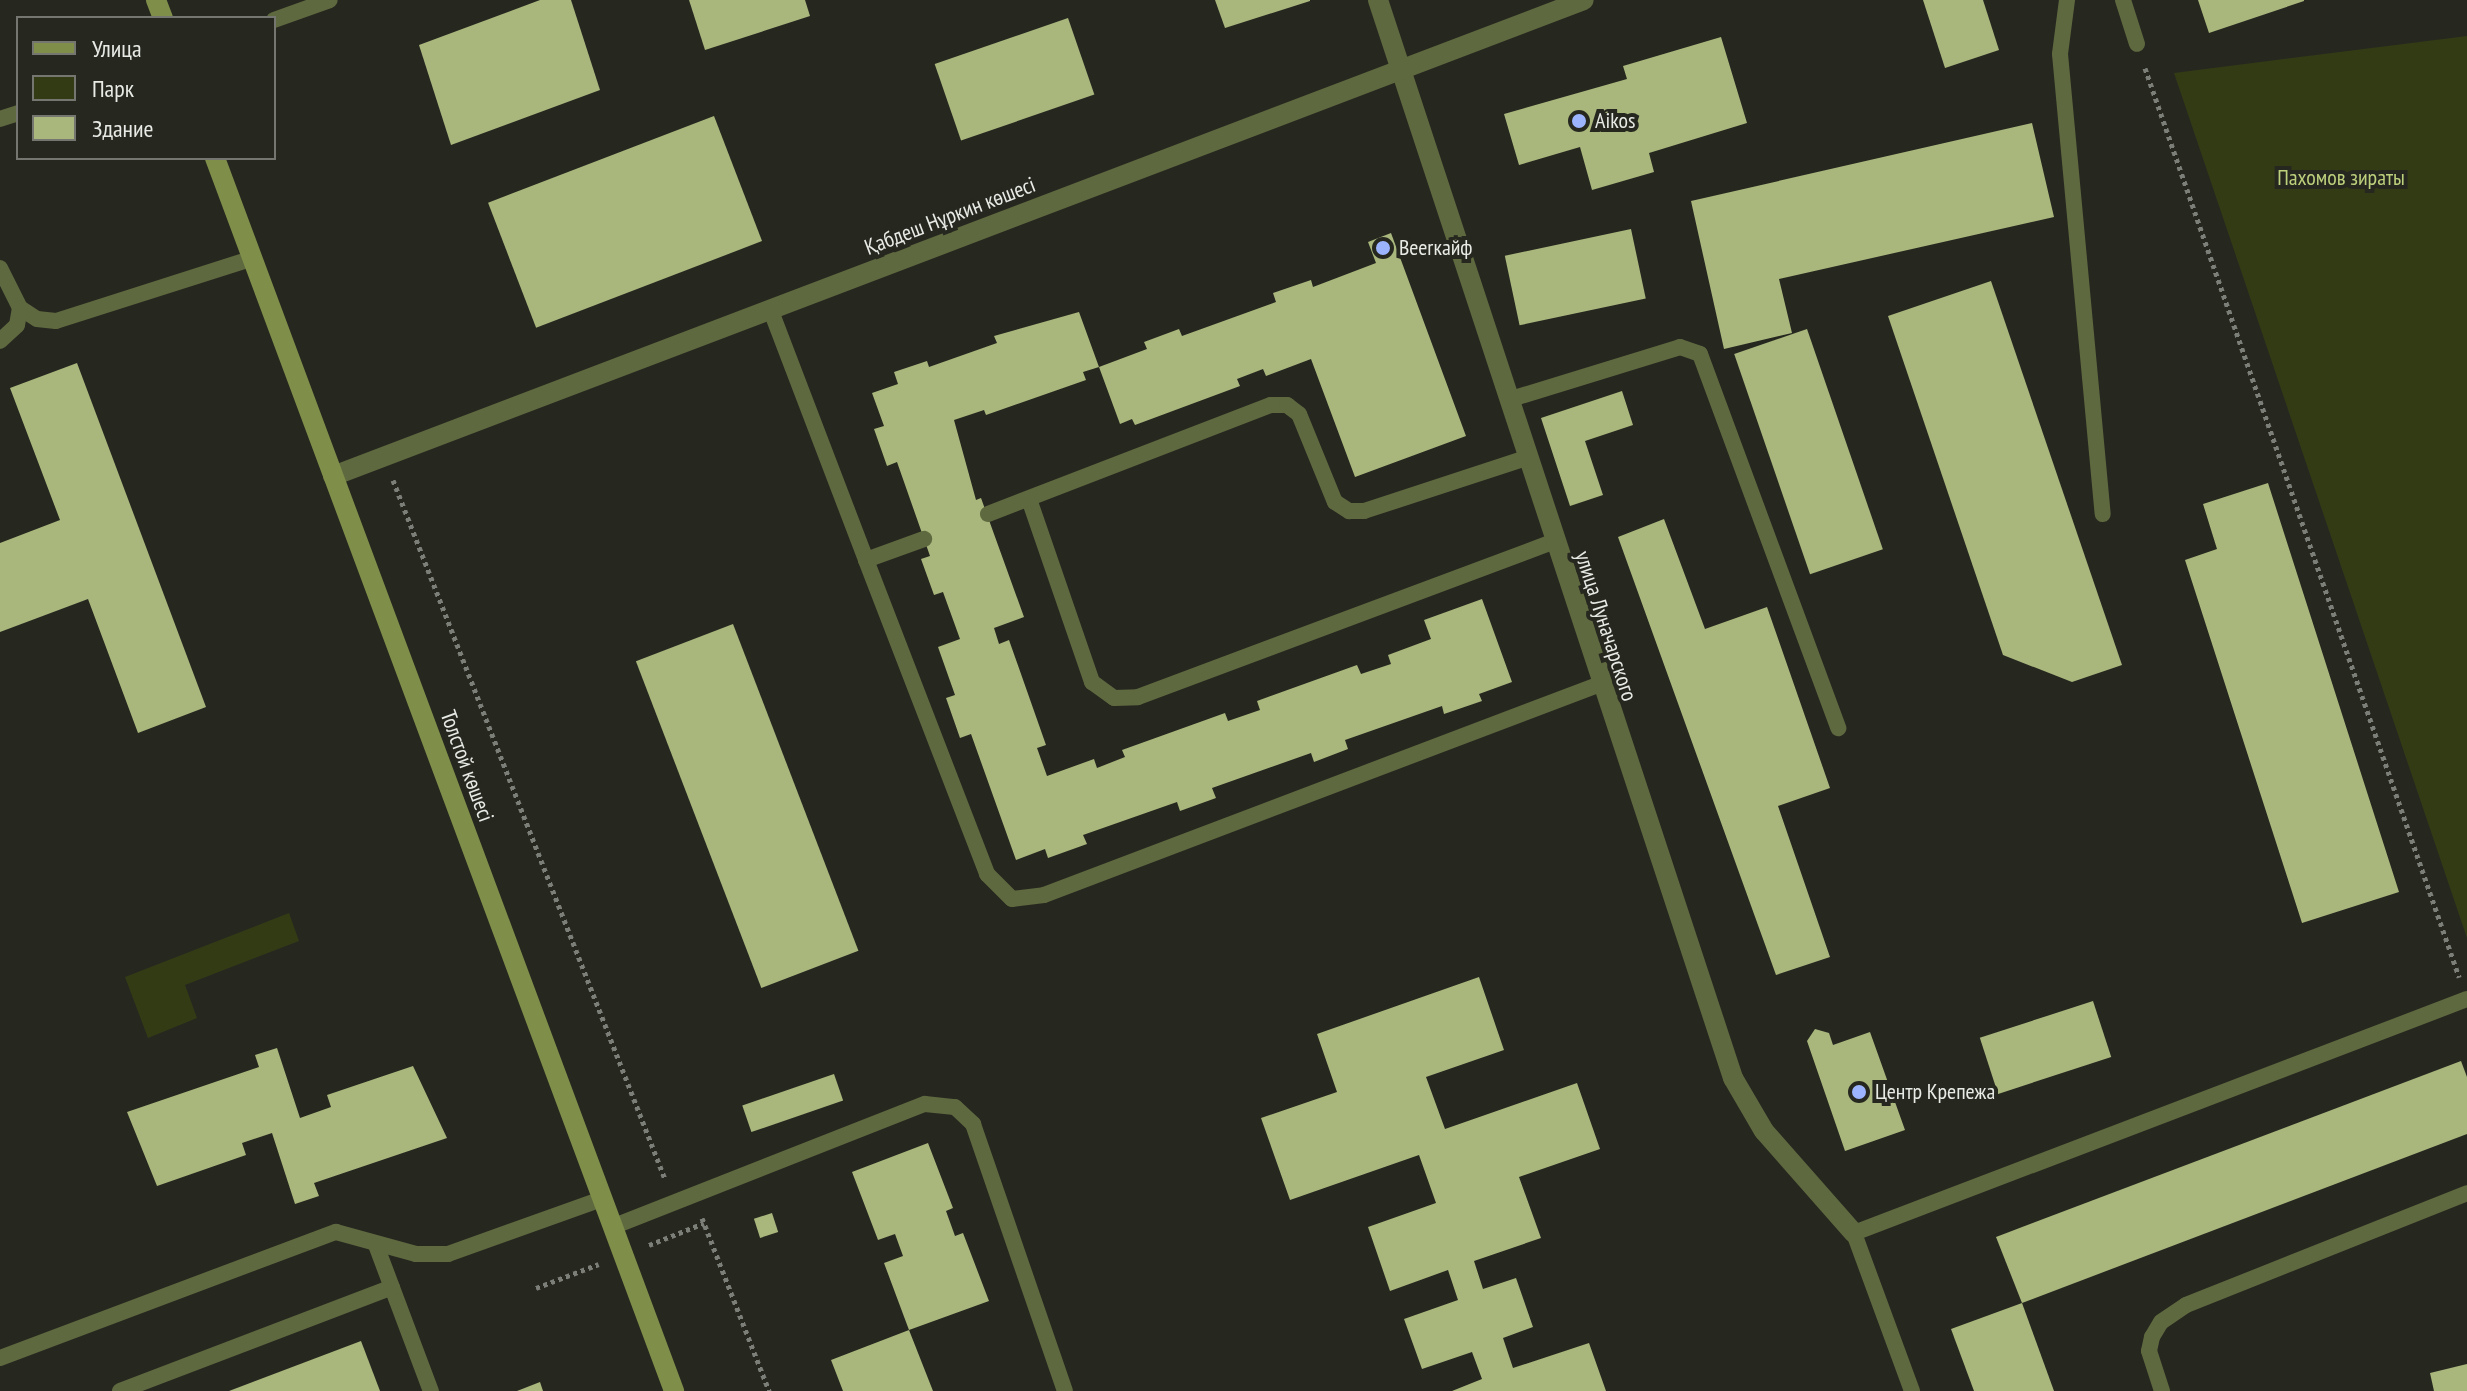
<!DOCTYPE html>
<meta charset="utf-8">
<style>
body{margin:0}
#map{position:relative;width:2467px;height:1391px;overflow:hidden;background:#262820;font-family:"PT Sans Narrow",sans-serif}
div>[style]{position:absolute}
.green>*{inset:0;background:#333b15}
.building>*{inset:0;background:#a9b77d;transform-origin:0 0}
.path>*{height:5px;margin-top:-2.5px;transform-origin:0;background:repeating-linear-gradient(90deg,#7c7e78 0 4px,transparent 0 8px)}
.lane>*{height:16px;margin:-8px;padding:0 8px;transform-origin:8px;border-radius:8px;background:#5f693f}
.street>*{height:20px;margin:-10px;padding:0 10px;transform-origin:10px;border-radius:10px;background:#5f693f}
.secondary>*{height:20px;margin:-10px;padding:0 10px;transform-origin:10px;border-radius:10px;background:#7f8e49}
.dots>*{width:22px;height:22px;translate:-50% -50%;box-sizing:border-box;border:4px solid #262820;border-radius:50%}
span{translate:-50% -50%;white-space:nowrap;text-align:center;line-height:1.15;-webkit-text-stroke:8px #262820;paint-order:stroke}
.poi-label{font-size:22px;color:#e8eae5}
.left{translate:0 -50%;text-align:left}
.park-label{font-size:22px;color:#bdd07c}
.street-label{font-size:22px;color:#e8eae5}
.legend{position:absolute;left:16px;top:16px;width:260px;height:144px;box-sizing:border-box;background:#262820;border:2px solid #74766f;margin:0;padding:10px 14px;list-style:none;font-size:24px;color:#e8eae5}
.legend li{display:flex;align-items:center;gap:16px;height:40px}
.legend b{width:40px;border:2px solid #74766f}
</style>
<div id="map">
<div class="green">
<i style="clip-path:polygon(2467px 36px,2467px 938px,2174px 73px)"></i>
<i style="clip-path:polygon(289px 913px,299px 941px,185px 985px,197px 1018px,148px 1038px,125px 977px)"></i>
</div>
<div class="building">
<i style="clip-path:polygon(540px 0,571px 0,600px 90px,451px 145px,419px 45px)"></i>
<i style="clip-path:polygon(689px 0,805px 0,810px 16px,705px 50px)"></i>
<i style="clip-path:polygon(1215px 0,1310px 0,1310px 1px,1225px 28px)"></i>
<i style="clip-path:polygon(1923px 0,1983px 0,1999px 50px,1945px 68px)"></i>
<i style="clip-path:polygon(2198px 0,2304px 0,2304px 1px,2209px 33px)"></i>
<i style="left:1068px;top:18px;width:81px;height:141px;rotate:71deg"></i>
<i style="clip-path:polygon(1721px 37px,1747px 123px,1649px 153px,1654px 172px,1592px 190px,1580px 147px,1519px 165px,1504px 114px,1627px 79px,1623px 66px)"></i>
<i style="left:714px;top:116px;width:134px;height:242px;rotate:69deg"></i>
<i style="clip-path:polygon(2032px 123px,2054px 217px,1779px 279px,1792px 333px,1724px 349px,1691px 201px)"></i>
<i style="left:1631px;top:229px;width:71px;height:129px;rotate:78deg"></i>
<i style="clip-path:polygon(1391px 233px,1466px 436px,1355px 477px,1311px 359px,1266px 376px,1263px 369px,1237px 379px,1240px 386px,1135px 425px,1132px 419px,1120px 424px,1099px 367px,1147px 349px,1144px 342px,1179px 329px,1182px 336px,1276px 302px,1273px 293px,1311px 280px,1313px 287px,1376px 263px,1368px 242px)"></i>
<i style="clip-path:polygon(1991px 281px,2122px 665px,2072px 682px,2003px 655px,1888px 316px)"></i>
<i style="clip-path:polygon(1079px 312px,1099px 367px,1083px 372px,1086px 380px,986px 415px,984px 410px,954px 420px,976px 500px,981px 498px,1024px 617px,994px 628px,999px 644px,1009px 640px,1046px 745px,1037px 748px,1047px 776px,1094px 759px,1097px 768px,1125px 757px,1122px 750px,1225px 713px,1228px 721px,1260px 710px,1257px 701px,1357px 665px,1361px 674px,1391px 664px,1388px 655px,1431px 639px,1424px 620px,1482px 599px,1512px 682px,1479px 694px,1482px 701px,1444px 714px,1442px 706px,1345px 740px,1348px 749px,1314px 762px,1311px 753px,1212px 788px,1216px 798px,1180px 811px,1177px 802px,1083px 835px,1087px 844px,1048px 858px,1045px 849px,1016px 860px,971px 734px,960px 738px,946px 698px,955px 695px,938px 647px,960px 639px,943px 592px,934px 595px,921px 559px,930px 556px,897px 462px,887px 466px,874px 429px,884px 426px,872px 393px,898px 384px,894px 372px,927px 361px,929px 367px,997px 343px,994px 336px)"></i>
<i style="left:1807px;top:329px;width:233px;height:77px;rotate:71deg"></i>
<i style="clip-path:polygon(77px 363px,206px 707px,138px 733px,88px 599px,0 632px,0 543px,60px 520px,10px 388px)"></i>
<i style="clip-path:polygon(1622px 391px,1633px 425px,1585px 441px,1603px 495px,1570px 506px,1541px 418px)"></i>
<i style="clip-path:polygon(2268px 483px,2399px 892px,2302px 923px,2185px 560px,2217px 549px,2203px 504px)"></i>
<i style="clip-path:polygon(1664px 519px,1705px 629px,1767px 607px,1830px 788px,1778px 806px,1830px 957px,1776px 975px,1618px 537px)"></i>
<i style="left:733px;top:624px;width:350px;height:104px;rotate:69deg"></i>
<i style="clip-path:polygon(1479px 977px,1504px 1050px,1426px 1077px,1445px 1129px,1577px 1083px,1600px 1149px,1519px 1177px,1541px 1238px,1474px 1261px,1483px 1289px,1516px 1278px,1533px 1327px,1503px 1338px,1513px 1368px,1589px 1343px,1606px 1391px,1452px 1391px,1482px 1379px,1472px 1352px,1422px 1369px,1404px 1319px,1458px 1300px,1448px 1270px,1390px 1291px,1368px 1227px,1436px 1203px,1419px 1155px,1290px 1200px,1261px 1118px,1337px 1092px,1317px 1034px)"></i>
<i style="left:2093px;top:1001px;width:59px;height:119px;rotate:72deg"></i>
<i style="clip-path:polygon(1815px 1029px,1829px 1033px,1833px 1045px,1870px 1032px,1905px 1130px,1845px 1151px,1807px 1041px)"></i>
<i style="clip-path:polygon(277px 1048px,300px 1118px,331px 1107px,327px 1095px,413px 1066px,447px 1138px,314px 1183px,319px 1196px,295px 1204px,272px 1133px,242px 1143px,246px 1155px,157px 1186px,127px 1112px,259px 1067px,255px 1055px)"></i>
<i style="clip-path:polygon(2461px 1061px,2467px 1077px,2467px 1134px,2022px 1303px,1996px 1237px)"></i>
<i style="left:834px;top:1074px;width:28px;height:97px;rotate:71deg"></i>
<i style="clip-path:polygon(928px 1143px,953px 1208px,946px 1211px,955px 1236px,963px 1233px,989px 1301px,909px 1330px,933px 1391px,843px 1391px,831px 1360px,909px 1330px,884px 1263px,903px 1256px,895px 1234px,878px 1240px,852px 1172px)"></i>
<i style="left:772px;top:1213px;width:20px;height:19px;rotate:72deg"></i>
<i style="clip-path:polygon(2022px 1303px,2054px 1391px,1974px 1391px,1951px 1329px)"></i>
<i style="clip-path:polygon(361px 1341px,380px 1391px,229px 1391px)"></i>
<i style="clip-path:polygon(2467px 1364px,2467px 1391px,2434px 1391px,2430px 1373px)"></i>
<i style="clip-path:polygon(540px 1382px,543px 1391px,517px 1391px)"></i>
</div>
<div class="path">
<i style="left:2145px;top:68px;width:962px;rotate:70.94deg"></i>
<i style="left:393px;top:480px;width:750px;rotate:68.74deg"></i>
<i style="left:702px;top:1218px;width:186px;rotate:68.8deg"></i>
<i style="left:649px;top:1245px;width:59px;rotate:-21.8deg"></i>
<i style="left:536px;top:1288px;width:67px;rotate:-20.9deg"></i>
</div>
<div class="lane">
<i style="left:2067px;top:0;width:54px;rotate:97.4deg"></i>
<i style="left:2060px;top:54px;width:462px;rotate:84.7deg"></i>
<i style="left:2123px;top:0;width:46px;rotate:72.3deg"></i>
<i style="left:274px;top:20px;width:59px;rotate:-19.7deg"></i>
<i style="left:0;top:119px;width:19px;rotate:-18deg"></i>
<i style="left:0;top:268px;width:45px;rotate:63.4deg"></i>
<i style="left:20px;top:308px;width:20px;rotate:33deg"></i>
<i style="left:37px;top:319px;width:19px;rotate:6deg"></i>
<i style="left:56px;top:321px;width:207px;rotate:-17.7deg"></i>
<i style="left:771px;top:311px;width:267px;rotate:69.1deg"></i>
<i style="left:866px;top:560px;width:62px;rotate:-19.9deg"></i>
<i style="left:0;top:341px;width:23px;rotate:-43deg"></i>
<i style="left:17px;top:325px;width:17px;rotate:-80deg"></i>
<i style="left:1508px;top:400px;width:180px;rotate:-17.1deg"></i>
<i style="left:1680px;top:347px;width:21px;rotate:19deg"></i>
<i style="left:1700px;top:354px;width:399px;rotate:69.7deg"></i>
<i style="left:1029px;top:499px;width:194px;rotate:71deg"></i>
<i style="left:1092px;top:682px;width:27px;rotate:36deg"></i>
<i style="left:1114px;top:698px;width:24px;rotate:-2deg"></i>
<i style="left:1138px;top:697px;width:443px;rotate:-20.5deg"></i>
<i style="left:988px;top:514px;width:303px;rotate:-21.1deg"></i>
<i style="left:1271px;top:405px;width:16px"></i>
<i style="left:1287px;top:405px;width:15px;rotate:37deg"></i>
<i style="left:1299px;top:414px;width:95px;rotate:67.8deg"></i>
<i style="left:1335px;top:502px;width:17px;rotate:33deg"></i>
<i style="left:1349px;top:511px;width:15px"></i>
<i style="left:1364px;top:511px;width:170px;rotate:-18.1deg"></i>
<i style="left:866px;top:560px;width:337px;rotate:68.9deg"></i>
<i style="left:987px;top:874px;width:35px;rotate:45deg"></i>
<i style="left:1012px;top:899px;width:32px;rotate:-7deg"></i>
<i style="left:1044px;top:895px;width:595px;rotate:-20.78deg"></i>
<i style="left:612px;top:1227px;width:336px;rotate:-21.5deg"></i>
<i style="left:925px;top:1104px;width:30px;rotate:6deg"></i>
<i style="left:955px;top:1107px;width:25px;rotate:43deg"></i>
<i style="left:973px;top:1124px;width:282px;rotate:71deg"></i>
<i style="left:376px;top:1245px;width:156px;rotate:69.4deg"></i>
<i style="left:0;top:1358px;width:359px;rotate:-20.6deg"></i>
<i style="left:336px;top:1232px;width:83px;rotate:15.4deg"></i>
<i style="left:416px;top:1254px;width:32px"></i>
<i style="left:448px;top:1254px;width:164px;rotate:-19.7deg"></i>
<i style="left:120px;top:1391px;width:291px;rotate:-20.9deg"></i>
<i style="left:1912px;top:1391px;width:168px;rotate:-110.2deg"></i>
<i style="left:1854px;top:1233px;width:656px;rotate:-20.89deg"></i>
<i style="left:2162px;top:1391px;width:42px;rotate:-108deg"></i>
<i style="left:2149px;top:1351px;width:14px;rotate:-78deg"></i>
<i style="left:2152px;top:1337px;width:17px;rotate:-59deg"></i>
<i style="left:2161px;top:1322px;width:30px;rotate:-34deg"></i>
<i style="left:2186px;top:1305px;width:302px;rotate:-21.7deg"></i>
</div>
<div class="street">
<i style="left:1378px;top:0;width:1135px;rotate:71.77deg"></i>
<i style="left:1733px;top:1078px;width:61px;rotate:59.7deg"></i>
<i style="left:1764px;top:1131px;width:136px;rotate:48.6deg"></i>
<i style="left:333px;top:476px;width:1338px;rotate:-20.83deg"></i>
</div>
<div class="secondary">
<i style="left:156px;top:0;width:19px;rotate:69deg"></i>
<i style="left:215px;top:158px;width:1316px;rotate:69.58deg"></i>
</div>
<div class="dots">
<i style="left:1579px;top:121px;background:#9cb4fd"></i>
<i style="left:1383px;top:248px;background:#9cb4fd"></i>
<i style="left:1859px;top:1092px;background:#9cb4fd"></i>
</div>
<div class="poi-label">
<span class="left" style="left:1595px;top:121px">Aikos</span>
<span class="left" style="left:1399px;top:248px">Beerкайф</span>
<span class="left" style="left:1875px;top:1092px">Центр Крепежа</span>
</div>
<div class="park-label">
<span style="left:2341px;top:178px">Пахомов зираты</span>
</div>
<div class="street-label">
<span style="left:950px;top:216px;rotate:-21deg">Қабдеш Нұркин көшесі</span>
<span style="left:1606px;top:626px;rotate:72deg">улица Луначарского</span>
<span style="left:467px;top:766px;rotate:70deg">Толстой көшесі</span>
</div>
<ul class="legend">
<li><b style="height:10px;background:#7f8e49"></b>Улица</li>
<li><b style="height:22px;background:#333b15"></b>Парк</li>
<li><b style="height:22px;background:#a9b77d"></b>Здание</li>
</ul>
</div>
